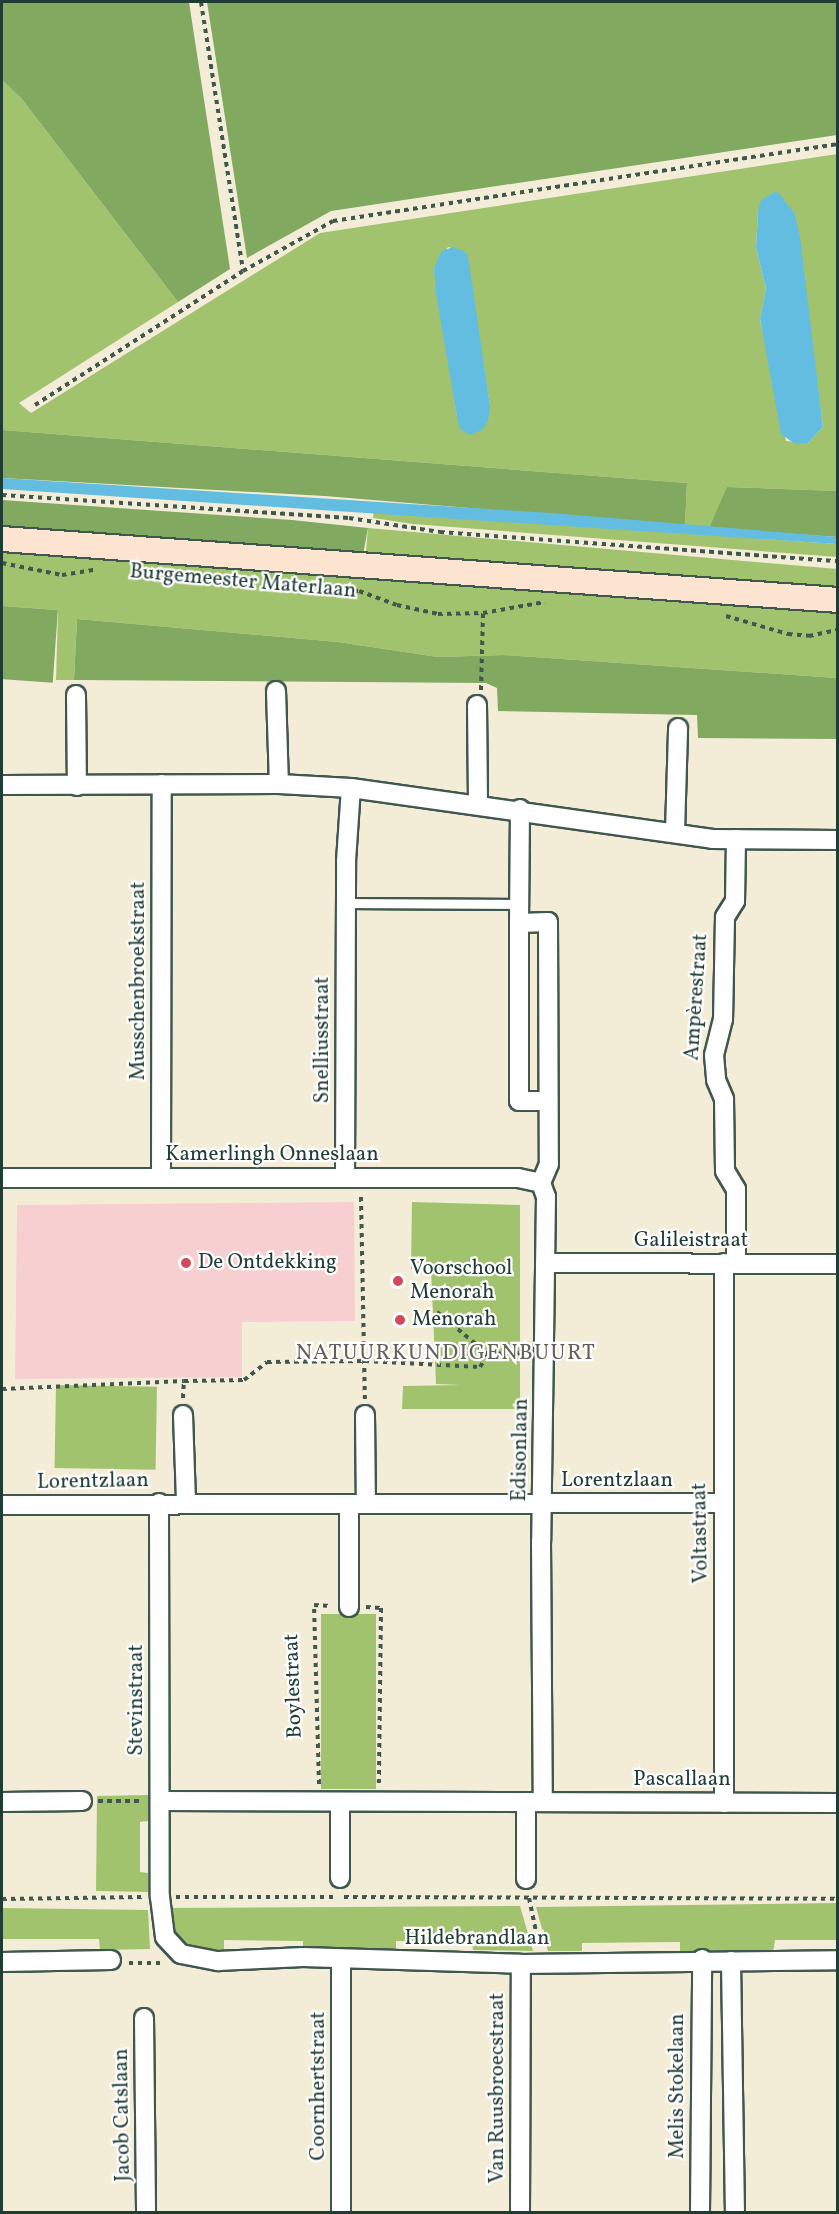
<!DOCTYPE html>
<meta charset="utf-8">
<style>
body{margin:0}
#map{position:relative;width:839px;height:2214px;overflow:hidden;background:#f3edd8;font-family:Vollkorn,serif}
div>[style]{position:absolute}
.built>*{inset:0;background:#f7cfd1}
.green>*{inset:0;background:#a2c36d;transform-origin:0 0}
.forest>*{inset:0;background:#81a960;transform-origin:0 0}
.water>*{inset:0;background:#62bde0}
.path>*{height:4px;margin-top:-2px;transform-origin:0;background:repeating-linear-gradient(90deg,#3f574d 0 4.5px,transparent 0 9px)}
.roads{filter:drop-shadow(2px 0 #3f574d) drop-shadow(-2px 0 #3f574d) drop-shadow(0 2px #3f574d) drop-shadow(0 -2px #3f574d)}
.lane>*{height:9px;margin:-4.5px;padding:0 4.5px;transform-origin:4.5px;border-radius:4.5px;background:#fff}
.street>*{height:18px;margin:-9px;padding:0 9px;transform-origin:9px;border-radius:9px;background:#fff}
.secondary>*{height:24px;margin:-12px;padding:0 12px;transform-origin:12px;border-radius:12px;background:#fde4d1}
.dots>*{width:16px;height:16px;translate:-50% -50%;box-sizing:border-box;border:3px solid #fff;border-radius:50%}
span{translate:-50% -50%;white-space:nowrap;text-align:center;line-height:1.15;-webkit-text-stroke:4.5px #fff;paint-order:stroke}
.street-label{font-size:21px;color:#1f3d34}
.poi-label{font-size:21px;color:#1f3d34}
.left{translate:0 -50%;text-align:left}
.neighbourhood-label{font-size:22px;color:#605f58;letter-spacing:1.5px}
.frame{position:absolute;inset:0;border:3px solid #1f3d34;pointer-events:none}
</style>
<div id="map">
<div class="built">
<i style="clip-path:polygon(354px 1202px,355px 1321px,242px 1322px,242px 1377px,15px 1379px,17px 1205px)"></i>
</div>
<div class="green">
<i style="clip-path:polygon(evenodd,2px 80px,21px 98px,178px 302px,19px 403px,31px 413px,320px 233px,837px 154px,837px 491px,728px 487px,709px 528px,685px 526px,687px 483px,2px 430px,2px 80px,758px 211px,795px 214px,823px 427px,808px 443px,786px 441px,760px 320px,766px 289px,756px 248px,758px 211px,2px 80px,448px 247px,466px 252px,490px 406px,457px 417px,434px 269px,448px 247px)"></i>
<i style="clip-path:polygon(374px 511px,837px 544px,837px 557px,413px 524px,373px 518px)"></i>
<i style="left:368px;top:528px;width:471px;height:27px;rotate:5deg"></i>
<i style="clip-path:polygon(2px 549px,837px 610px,837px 678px,504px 655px,438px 657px,338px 642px,77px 619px,74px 680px,56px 680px,58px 610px,2px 606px)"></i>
<i style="clip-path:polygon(412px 1202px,520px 1205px,520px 1409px,402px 1409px,403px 1386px,460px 1385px,436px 1384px,431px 1269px,411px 1269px)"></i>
<i style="left:56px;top:1385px;width:101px;height:83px;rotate:1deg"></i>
<i style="left:376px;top:1614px;width:175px;height:55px;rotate:90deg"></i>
<i style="clip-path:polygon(149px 1795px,148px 1821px,140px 1822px,140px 1872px,148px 1873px,148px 1892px,96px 1891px,97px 1796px)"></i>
<i style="clip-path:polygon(837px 1903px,837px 1940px,775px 1940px,773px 1953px,680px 1952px,680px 1942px,582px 1943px,582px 1951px,548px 1951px,536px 1907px)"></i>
<i style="clip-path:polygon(520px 1906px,533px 1951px,473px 1950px,472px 1942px,396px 1941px,396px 1951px,303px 1950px,303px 1941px,224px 1940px,224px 1950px,174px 1949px,164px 1908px)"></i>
<i style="clip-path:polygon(2px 1908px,148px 1910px,150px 1949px,100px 1950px,99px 1939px,2px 1939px)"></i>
</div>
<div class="forest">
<i style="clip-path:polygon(2px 2px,189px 2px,230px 269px,178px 302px,21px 98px,2px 80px)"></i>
<i style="clip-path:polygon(207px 2px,837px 2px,837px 135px,331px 211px,247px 258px)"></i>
<i style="clip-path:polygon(2px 430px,687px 483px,685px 526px,325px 496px,2px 478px)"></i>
<i style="clip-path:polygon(727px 487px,837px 491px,837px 537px,709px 528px)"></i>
<i style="clip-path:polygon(2px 500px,292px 520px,368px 528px,363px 555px,2px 526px)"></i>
<i style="left:2px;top:606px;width:56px;height:73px;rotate:4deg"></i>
<i style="clip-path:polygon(77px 619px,338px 642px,438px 657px,504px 655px,837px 678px,837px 739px,698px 738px,697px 715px,498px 711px,497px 688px,486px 683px,74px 680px)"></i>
</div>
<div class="water">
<i style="clip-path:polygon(777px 191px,795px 214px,800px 237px,823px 427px,808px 443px,795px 444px,781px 434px,760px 319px,766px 289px,756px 248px,758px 211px,761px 200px)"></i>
<i style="clip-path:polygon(453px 247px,466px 252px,469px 262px,490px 406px,488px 421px,482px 430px,470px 435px,460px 429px,457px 417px,436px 294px,434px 269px,438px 258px,442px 251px)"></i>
<i style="clip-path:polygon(2px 478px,551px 513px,837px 537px,837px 544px,2px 489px)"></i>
</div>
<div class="path">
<i style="left:201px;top:2px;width:272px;rotate:81.1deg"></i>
<i style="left:243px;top:271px;width:103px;rotate:-29.1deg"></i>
<i style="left:333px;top:221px;width:511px;rotate:-8.67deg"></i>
<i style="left:35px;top:405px;width:247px;rotate:-32.8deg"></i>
<i style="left:2px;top:495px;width:348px;rotate:3.8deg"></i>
<i style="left:349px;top:518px;width:92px;rotate:8.7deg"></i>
<i style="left:440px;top:532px;width:399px;rotate:4.2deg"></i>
<i style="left:2px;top:563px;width:61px;rotate:11.3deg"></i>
<i style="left:62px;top:575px;width:33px;rotate:-9deg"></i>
<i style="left:318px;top:586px;width:41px;rotate:7deg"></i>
<i style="left:359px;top:591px;width:40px;rotate:20.2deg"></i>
<i style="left:397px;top:605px;width:42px;rotate:12.4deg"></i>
<i style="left:438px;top:614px;width:45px;rotate:-1.3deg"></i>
<i style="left:483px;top:613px;width:63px;rotate:-10.1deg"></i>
<i style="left:726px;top:616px;width:65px;rotate:16.2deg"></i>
<i style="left:788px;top:634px;width:21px;rotate:5deg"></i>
<i style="left:809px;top:636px;width:30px;rotate:-12deg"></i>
<i style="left:481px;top:690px;width:77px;rotate:-88.5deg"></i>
<i style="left:361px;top:1197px;width:202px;rotate:88.9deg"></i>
<i style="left:437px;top:1312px;width:66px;rotate:39.5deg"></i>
<i style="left:488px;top:1354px;width:38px;rotate:-2deg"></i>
<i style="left:2px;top:1389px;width:182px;rotate:-2.5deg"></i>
<i style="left:183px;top:1398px;width:17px;rotate:-87deg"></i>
<i style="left:184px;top:1381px;width:60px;rotate:-1deg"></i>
<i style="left:244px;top:1380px;width:29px;rotate:-38deg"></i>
<i style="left:267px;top:1362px;width:98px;rotate:-0.6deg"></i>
<i style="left:365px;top:1361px;width:115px;rotate:3deg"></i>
<i style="left:480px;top:1367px;width:15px;rotate:-58deg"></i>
<i style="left:366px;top:1607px;width:15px;rotate:4deg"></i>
<i style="left:381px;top:1608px;width:175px;rotate:90.7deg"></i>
<i style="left:319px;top:1784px;width:179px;rotate:-91.6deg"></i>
<i style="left:314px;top:1605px;width:17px;rotate:3deg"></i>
<i style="left:98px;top:1801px;width:43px"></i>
<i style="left:176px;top:1897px;width:161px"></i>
<i style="left:344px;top:1897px;width:494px;rotate:0.2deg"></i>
<i style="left:529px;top:1898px;width:49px;rotate:78.2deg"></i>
<i style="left:2px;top:1899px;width:140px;rotate:-0.8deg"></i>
<i style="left:129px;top:1963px;width:35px"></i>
</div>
<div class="roads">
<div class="lane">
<i style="left:346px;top:903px;width:173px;rotate:0.3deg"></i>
</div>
<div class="street">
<i style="left:276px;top:691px;width:93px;rotate:88.2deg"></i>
<i style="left:76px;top:695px;width:91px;rotate:89.4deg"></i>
<i style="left:477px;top:705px;width:99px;rotate:89.4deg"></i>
<i style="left:2px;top:785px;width:277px;rotate:-0.2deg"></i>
<i style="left:279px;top:784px;width:72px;rotate:3.2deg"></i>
<i style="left:351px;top:788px;width:365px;rotate:8deg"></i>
<i style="left:712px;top:839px;width:126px;rotate:0.5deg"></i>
<i style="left:520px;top:809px;width:114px;rotate:90.5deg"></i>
<i style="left:519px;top:923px;width:29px;rotate:-2deg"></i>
<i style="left:548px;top:922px;width:242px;rotate:89.8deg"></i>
<i style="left:549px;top:1164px;width:21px;rotate:113deg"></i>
<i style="left:541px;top:1183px;width:15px;rotate:70deg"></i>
<i style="left:546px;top:1197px;width:345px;rotate:90.8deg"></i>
<i style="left:541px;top:1542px;width:260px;rotate:89.6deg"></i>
<i style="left:675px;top:832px;width:104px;rotate:-88.3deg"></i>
<i style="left:736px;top:839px;width:62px;rotate:90.9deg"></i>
<i style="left:735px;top:901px;width:19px;rotate:122deg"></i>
<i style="left:725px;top:917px;width:102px;rotate:91.1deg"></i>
<i style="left:723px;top:1019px;width:37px;rotate:104deg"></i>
<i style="left:714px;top:1055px;width:25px;rotate:85deg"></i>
<i style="left:716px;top:1080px;width:21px;rotate:67deg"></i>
<i style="left:724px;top:1099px;width:72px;rotate:89.2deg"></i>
<i style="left:725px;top:1171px;width:21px;rotate:59deg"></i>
<i style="left:736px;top:1189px;width:75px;rotate:90deg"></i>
<i style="left:519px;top:923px;width:178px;rotate:90deg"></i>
<i style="left:519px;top:1101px;width:29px"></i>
<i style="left:2px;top:1178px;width:516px"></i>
<i style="left:518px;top:1178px;width:24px;rotate:12deg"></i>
<i style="left:161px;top:1178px;width:394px;rotate:-89.9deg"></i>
<i style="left:345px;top:1178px;width:317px;rotate:-89.8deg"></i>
<i style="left:346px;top:861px;width:73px;rotate:-86.1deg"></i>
<i style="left:545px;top:1263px;width:293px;rotate:0.2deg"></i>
<i style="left:724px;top:1263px;width:540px;rotate:90deg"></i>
<i style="left:183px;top:1415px;width:88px;rotate:88deg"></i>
<i style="left:365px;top:1415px;width:89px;rotate:89.4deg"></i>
<i style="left:159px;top:1503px;width:394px;rotate:89.9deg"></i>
<i style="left:160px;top:1897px;width:40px;rotate:82.9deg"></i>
<i style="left:165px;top:1937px;width:23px;rotate:47deg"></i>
<i style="left:181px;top:1954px;width:38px;rotate:11deg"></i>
<i style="left:218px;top:1961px;width:85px;rotate:-2.7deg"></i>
<i style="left:303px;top:1957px;width:218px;rotate:1.8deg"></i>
<i style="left:521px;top:1964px;width:317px;rotate:-0.7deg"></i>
<i style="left:2px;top:1505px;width:722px;rotate:-0.16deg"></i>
<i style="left:349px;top:1607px;width:103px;rotate:-90deg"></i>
<i style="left:160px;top:1801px;width:678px;rotate:0.17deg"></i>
<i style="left:2px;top:1802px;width:80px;rotate:-0.7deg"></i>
<i style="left:340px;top:1802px;width:76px;rotate:90deg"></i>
<i style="left:526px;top:1879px;width:77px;rotate:-90deg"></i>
<i style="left:731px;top:1961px;width:251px;rotate:89.1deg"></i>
<i style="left:2px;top:1962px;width:109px;rotate:-1.1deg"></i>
<i style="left:144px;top:2018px;width:194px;rotate:89.4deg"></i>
<i style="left:341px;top:2212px;width:252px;rotate:-90deg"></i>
<i style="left:520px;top:2212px;width:248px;rotate:-89.8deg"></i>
<i style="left:700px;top:2212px;width:253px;rotate:-89.5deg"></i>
</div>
<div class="secondary">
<i style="left:2px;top:539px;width:838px;rotate:4.17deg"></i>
</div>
</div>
<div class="dots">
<i style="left:186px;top:1263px;background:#d1495b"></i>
<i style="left:398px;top:1281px;background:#d1495b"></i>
<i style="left:400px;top:1320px;background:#d1495b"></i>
</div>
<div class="street-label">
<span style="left:243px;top:582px;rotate:5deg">Burgemeester Materlaan</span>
<span style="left:139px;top:981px;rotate:-90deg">Musschenbroekstraat</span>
<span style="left:697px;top:997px;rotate:-86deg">Ampèrestraat</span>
<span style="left:323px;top:1040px;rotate:-90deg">Snelliusstraat</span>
<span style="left:272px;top:1155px">Kamerlingh Onneslaan</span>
<span style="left:691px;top:1241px">Galileistraat</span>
<span style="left:521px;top:1450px;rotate:-89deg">Edisonlaan</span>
<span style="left:617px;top:1481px">Lorentzlaan</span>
<span style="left:93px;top:1482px;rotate:-1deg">Lorentzlaan</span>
<span style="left:701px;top:1533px;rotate:-91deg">Voltastraat</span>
<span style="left:294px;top:1686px;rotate:-92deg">Boylestraat</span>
<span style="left:137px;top:1700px;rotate:-90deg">Stevinstraat</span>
<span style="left:682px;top:1780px">Pascallaan</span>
<span style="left:477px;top:1939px">Hildebrandlaan</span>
<span style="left:319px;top:2086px;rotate:-90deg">Coornhertstraat</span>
<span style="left:678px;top:2086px;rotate:-90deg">Melis Stokelaan</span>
<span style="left:498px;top:2088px;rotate:-90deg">Van Ruusbroecstraat</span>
<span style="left:123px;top:2115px;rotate:-91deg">Jacob Catslaan</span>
</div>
<div class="poi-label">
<span class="left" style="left:198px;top:1263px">De Ontdekking</span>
<span class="left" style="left:410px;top:1281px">Voorschool<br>Menorah</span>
<span class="left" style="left:412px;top:1320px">Menorah</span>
</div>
<div class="neighbourhood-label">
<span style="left:446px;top:1354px">NATUURKUNDIGENBUURT</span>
</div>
<div class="frame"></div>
</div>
